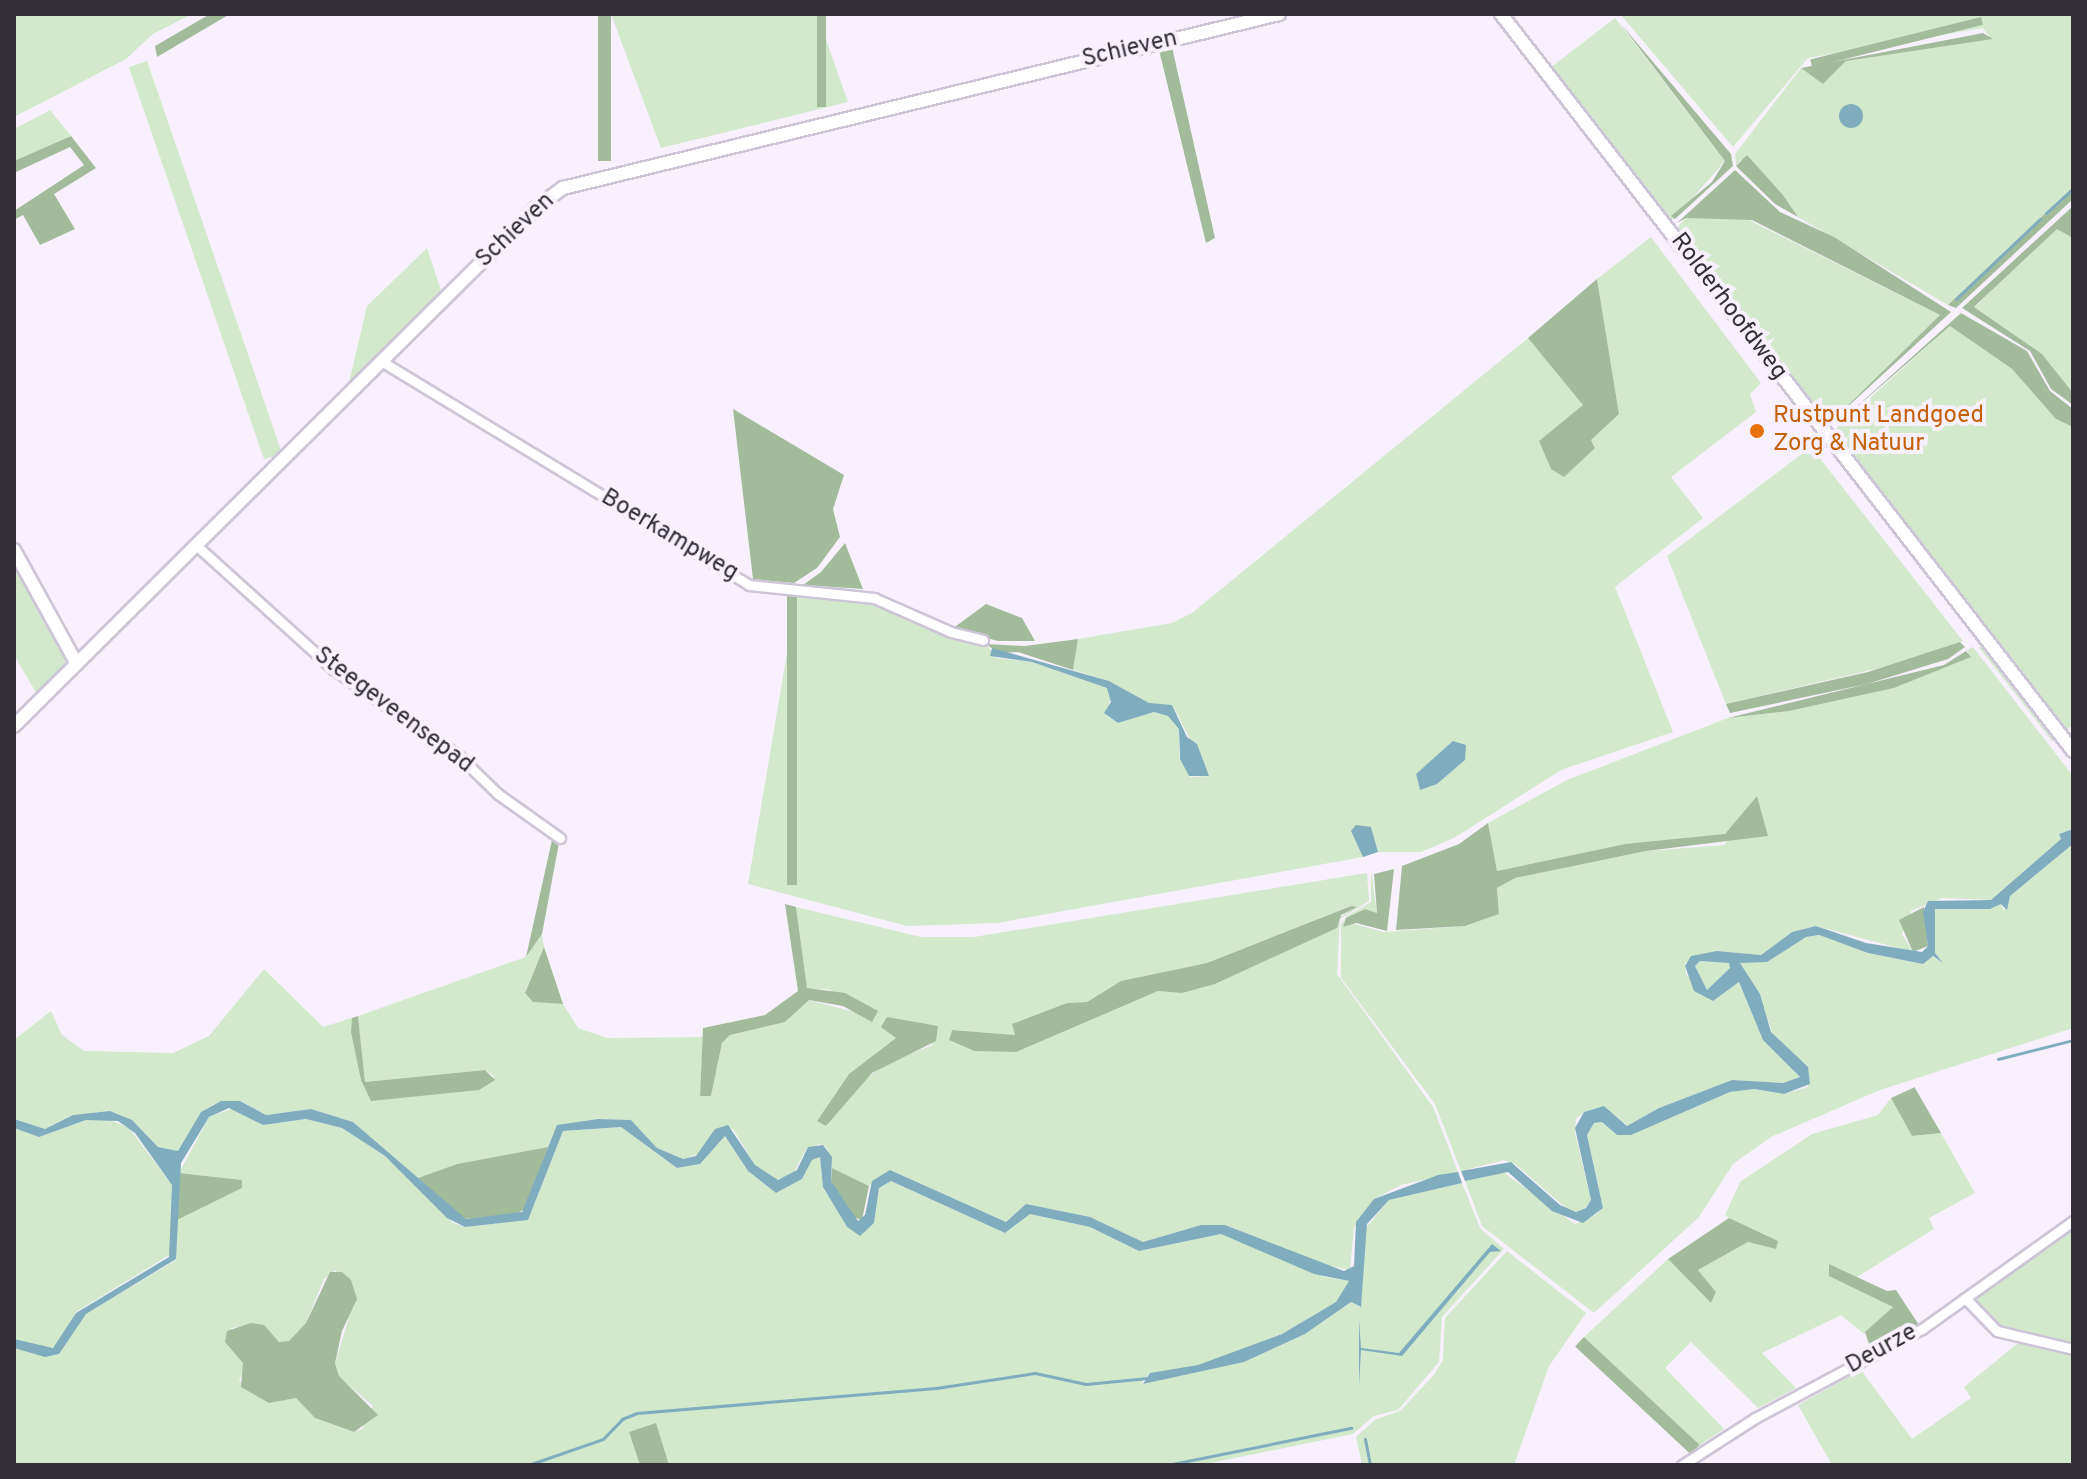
<!DOCTYPE html>
<style>
body{margin:0}
#map{position:relative;width:2087px;height:1479px;overflow:hidden;background:#f8f1fd;font-family:Overpass,sans-serif}
div>[style]{position:absolute}
.green>*{inset:0;background:#d2e9cc;transform-origin:0 0}
.forest>*{inset:0;background:#a2bc9b;transform-origin:0 0}
.water>*{inset:0;background:#7fadbe}
.round{border-radius:50%}
.stream>*{height:3px;margin:-1.5px;padding:0 1.5px;transform-origin:1.5px;border-radius:1.5px;background:#7fadbe}
.roads{filter:drop-shadow(2px 0 #cec4d7) drop-shadow(-2px 0 #cec4d7) drop-shadow(0 2px #cec4d7) drop-shadow(0 -2px #cec4d7)}
.street>*{height:9px;margin:-4.5px;padding:0 4.5px;transform-origin:4.5px;border-radius:4.5px;background:#fff}
.secondary>*{height:12px;margin:-6px;padding:0 6px;transform-origin:6px;border-radius:6px;background:#fff}
.dots>*{width:22px;height:22px;translate:-50% -50%;box-sizing:border-box;border:4px solid #f8f1fd;border-radius:50%}
span{translate:-50% -50%;white-space:nowrap;text-align:center;line-height:1.15;-webkit-text-stroke:8px #f8f1fd;paint-order:stroke}
.street-label{font-size:24px;color:#332f36}
.food-label{font-size:24px;color:#c56008}
.left{translate:0 -50%;text-align:left}
.frame{position:absolute;inset:0;border:16px solid #332f36;pointer-events:none}
</style>
<div id="map">
<div class="green">
<i style="clip-path:polygon(14px 14px,192px 14px,153px 34px,126px 59px,14px 117px)"></i>
<i style="clip-path:polygon(611px 14px,817px 14px,848px 102px,661px 148px)"></i>
<i style="clip-path:polygon(1620px 14px,2073px 14px,2073px 187px,1948px 305px,1798px 217px,1783px 195px,1741px 160px,1736px 166px,1735px 154px,1801px 68px,1823px 84px,1846px 61px,1991px 39px,1983px 28px,1808px 58px,1733px 147px)"></i>
<i style="clip-path:polygon(1615px 18px,1725px 161px,1674px 219px,1666px 219px,1550px 68px)"></i>
<i style="left:147px;top:61px;width:415px;height:19px;rotate:71deg"></i>
<i style="clip-path:polygon(50px 110px,71px 136px,14px 161px,14px 129px)"></i>
<i style="clip-path:polygon(1743px 217px,1940px 315px,1831px 422px,1824px 422px,1675px 230px,1686px 218px)"></i>
<i style="clip-path:polygon(2057px 228px,2073px 238px,2073px 393px,2042px 354px,1974px 308px)"></i>
<i style="clip-path:polygon(evenodd,1651px 237px,1761px 383px,1750px 394px,1756px 412px,1671px 477px,1703px 518px,1615px 587px,1673px 732px,1561px 770px,1454px 838px,1421px 852px,1378px 852px,1371px 827px,1351px 831px,1363px 857px,997px 923px,907px 926px,748px 884px,797px 594px,862px 600px,951px 638px,986px 644px,996px 658px,1032px 662px,1107px 688px,1111px 697px,1106px 715px,1118px 723px,1154px 712px,1168px 716px,1179px 729px,1179px 757px,1190px 777px,1209px 776px,1173px 706px,1149px 703px,1109px 681px,1073px 670px,1078px 639px,1172px 623px,1192px 613px,1528px 338px,1584px 405px,1539px 441px,1595px 447px,1591px 440px,1619px 414px,1597px 279px,1651px 237px,1465px 760px,1437px 784px,1420px 790px,1416px 774px,1434px 761px,1465px 760px)"></i>
<i style="clip-path:polygon(427px 248px,441px 290px,348px 387px,367px 306px)"></i>
<i style="clip-path:polygon(1950px 326px,2012px 369px,2056px 419px,2073px 427px,2073px 725px,2064px 732px,1833px 431px)"></i>
<i style="clip-path:polygon(1811px 447px,1963px 641px,1901px 663px,1726px 704px,1667px 556px)"></i>
<i style="clip-path:polygon(14px 561px,65px 653px,65px 667px,38px 696px,14px 655px)"></i>
<i style="left:1984px;top:644px;width:119px;height:6px;rotate:52deg"></i>
<i style="clip-path:polygon(1973px 647px,2073px 776px,2073px 829px,2059px 834px,2061px 839px,1991px 900px,1942px 898px,1911px 911px,1902px 934px,1913px 952px,1816px 926px,1792px 932px,1761px 955px,1717px 951px,1685px 963px,1686px 974px,1713px 1001px,1739px 982px,1763px 1040px,1800px 1077px,1783px 1083px,1732px 1080px,1659px 1108px,1628px 1126px,1604px 1106px,1584px 1112px,1576px 1119px,1575px 1133px,1591px 1200px,1588px 1206px,1577px 1212px,1567px 1209px,1515px 1164px,1504px 1160px,1461px 1171px,1435px 1104px,1341px 978px,1341px 924px,1347px 916px,1371px 902px,1371px 871px,1377px 913px,1365px 910px,1344px 921px,1384px 932px,1465px 926px,1499px 914px,1497px 888px,1515px 878px,1646px 851px,1725px 845px,1734px 826px,1725px 834px,1706px 838px,1625px 844px,1497px 871px,1488px 823px,1567px 780px,1728px 718px,1789px 711px,1894px 688px,1970px 657px,1967px 650px)"></i>
<i style="clip-path:polygon(2073px 844px,2073px 1028px,1880px 1090px,1771px 1137px,1733px 1164px,1699px 1217px,1594px 1313px,1482px 1226px,1465px 1181px,1503px 1172px,1575px 1224px,1594px 1216px,1603px 1208px,1587px 1135px,1594px 1123px,1602px 1122px,1617px 1135px,1631px 1135px,1730px 1092px,1754px 1089px,1784px 1094px,1808px 1087px,1808px 1067px,1773px 1035px,1759px 994px,1739px 966px,1741px 961px,1767px 962px,1806px 937px,1819px 935px,1868px 953px,1923px 964px,1932px 956px,1943px 963px,1935px 953px,1935px 909px,1990px 909px,2001px 904px,2004px 911px,2010px 896px)"></i>
<i style="clip-path:polygon(evenodd,1367px 873px,1369px 901px,1340px 919px,1337px 974px,1433px 1107px,1458px 1172px,1401px 1185px,1374px 1199px,1354px 1227px,1350px 1270px,1308px 1261px,1229px 1226px,1201px 1225px,1143px 1242px,1094px 1219px,1026px 1204px,1006px 1222px,890px 1170px,869px 1186px,832px 1168px,827px 1148px,820px 1144px,806px 1149px,794px 1173px,777px 1180px,755px 1165px,733px 1129px,715px 1129px,699px 1154px,683px 1159px,657px 1148px,631px 1120px,598px 1119px,557px 1126px,548px 1147px,457px 1164px,418px 1178px,353px 1122px,311px 1109px,266px 1115px,243px 1102px,216px 1103px,201px 1112px,178px 1151px,158px 1147px,132px 1120px,110px 1111px,73px 1115px,45px 1129px,14px 1119px,14px 1040px,51px 1011px,62px 1035px,84px 1051px,173px 1053px,209px 1036px,264px 969px,323px 1027px,352px 1018px,365px 1089px,495px 1077px,485px 1070px,365px 1082px,358px 1016px,526px 957px,542px 934px,544px 947px,525px 992px,533px 1002px,563px 1004px,578px 1028px,607px 1038px,703px 1037px,700px 1095px,711px 1096px,722px 1043px,730px 1035px,785px 1022px,808px 1000px,863px 1014px,878px 1012px,827px 989px,807px 989px,796px 907px,921px 937px,974px 937px,1367px 873px,1350px 906px,1355px 907px,1340px 917px,1336px 928px,1215px 984px,1158px 991px,1031px 1042px,974px 1051px,949px 1040px,952px 1030px,1015px 1035px,1013px 1024px,1067px 1003px,1087px 1002px,1121px 981px,1207px 963px,1350px 906px,1367px 873px,882px 1027px,933px 1045px,888px 1062px,856px 1087px,826px 1126px,817px 1121px,849px 1074px,897px 1038px,882px 1027px)"></i>
<i style="clip-path:polygon(1700px 961px,1729px 963px,1730px 968px,1707px 990px,1695px 966px)"></i>
<i style="clip-path:polygon(1891px 1098px,1912px 1136px,1941px 1133px,1975px 1193px,1929px 1218px,1934px 1229px,1857px 1277px,1829px 1265px,1829px 1276px,1890px 1304px,1894px 1311px,1864px 1334px,1841px 1315px,1762px 1353px,1796px 1388px,1758px 1408px,1691px 1342px,1665px 1368px,1724px 1429px,1700px 1445px,1584px 1337px,1668px 1259px,1711px 1303px,1716px 1292px,1698px 1270px,1748px 1242px,1776px 1249px,1725px 1215px,1740px 1182px,1812px 1134px,1878px 1115px)"></i>
<i style="clip-path:polygon(evenodd,234px 1108px,263px 1125px,306px 1119px,342px 1128px,385px 1156px,453px 1223px,465px 1227px,528px 1220px,563px 1131px,621px 1127px,677px 1168px,700px 1164px,725px 1136px,748px 1171px,776px 1193px,802px 1179px,812px 1160px,820px 1157px,823px 1187px,847px 1227px,860px 1235px,874px 1223px,879px 1188px,891px 1181px,1005px 1233px,1030px 1214px,1090px 1227px,1139px 1251px,1221px 1234px,1325px 1277px,1349px 1281px,1336px 1302px,1282px 1334px,1198px 1366px,1150px 1373px,1141px 1384px,1244px 1362px,1305px 1334px,1351px 1302px,1360px 1307px,1364px 1230px,1389px 1200px,1462px 1183px,1480px 1228px,1504px 1249px,1442px 1317px,1439px 1362px,1398px 1410px,1374px 1416px,1353px 1434px,1201px 1465px,669px 1465px,656px 1424px,629px 1432px,640px 1465px,14px 1465px,14px 1348px,56px 1355px,86px 1314px,176px 1260px,175px 1221px,242px 1188px,242px 1180px,179px 1173px,209px 1117px,234px 1108px,336px 1270px,350px 1314px,335px 1363px,339px 1377px,373px 1406px,362px 1429px,353px 1432px,315px 1418px,296px 1398px,285px 1400px,239px 1381px,245px 1368px,231px 1328px,260px 1324px,279px 1342px,289px 1341px,306px 1323px,324px 1279px,336px 1270px)"></i>
<i style="clip-path:polygon(86px 1120px,110px 1120px,129px 1128px,172px 1185px,171px 1254px,76px 1312px,57px 1345px,45px 1351px,14px 1339px,14px 1128px,39px 1137px)"></i>
<i style="clip-path:polygon(2073px 1227px,2073px 1347px,2001px 1330px,1976px 1306px,1979px 1292px)"></i>
<i style="clip-path:polygon(1507px 1251px,1586px 1313px,1549px 1366px,1514px 1465px,1362px 1465px,1356px 1437px,1376px 1419px,1400px 1411px,1434px 1375px,1443px 1360px,1445px 1318px)"></i>
<i style="clip-path:polygon(2018px 1343px,2073px 1356px,2073px 1465px,1832px 1465px,1798px 1405px,1861px 1370px,1912px 1439px,1971px 1398px,1964px 1387px)"></i>
</div>
<div class="forest">
<i style="clip-path:polygon(210px 14px,230px 14px,157px 57px,155px 46px)"></i>
<i style="left:598px;top:14px;width:13px;height:147px"></i>
<i style="left:817px;top:14px;width:9px;height:93px"></i>
<i style="left:1981px;top:17px;width:8px;height:176px;rotate:76deg"></i>
<i style="clip-path:polygon(1620px 23px,1731px 154px,1733px 166px,1675px 219px,1671px 216px,1712px 182px,1725px 161px)"></i>
<i style="clip-path:polygon(1983px 33px,1993px 39px,1846px 61px,1823px 84px,1801px 68px)"></i>
<i style="clip-path:polygon(1172px 47px,1215px 238px,1206px 243px,1159px 50px)"></i>
<i style="clip-path:polygon(71px 136px,96px 168px,54px 194px,75px 229px,40px 245px,23px 215px,14px 220px,14px 211px,84px 165px,70px 147px,14px 173px,14px 161px)"></i>
<i style="clip-path:polygon(1747px 155px,1783px 195px,1798px 217px,1775px 204px,1736px 166px)"></i>
<i style="clip-path:polygon(1735px 170px,1780px 212px,1834px 237px,1951px 312px,1831px 422px,1940px 315px,1752px 220px,1686px 218px,1677px 223px)"></i>
<i style="clip-path:polygon(2073px 187px,2073px 199px,1956px 308px,1948px 305px)"></i>
<i style="clip-path:polygon(2073px 206px,2073px 238px,2057px 229px,1974px 307px,2042px 354px,2073px 393px,2073px 405px,2051px 389px,2030px 351px,1962px 308px)"></i>
<i style="clip-path:polygon(1597px 279px,1619px 414px,1591px 440px,1595px 448px,1564px 477px,1551px 469px,1539px 441px,1583px 405px,1528px 338px)"></i>
<i style="clip-path:polygon(1961px 313px,2027px 351px,2050px 391px,2073px 409px,2073px 427px,2056px 419px,2012px 369px,1950px 326px,1835px 426px)"></i>
<i style="clip-path:polygon(733px 409px,844px 475px,833px 509px,840px 537px,817px 568px,794px 583px,753px 579px)"></i>
<i style="clip-path:polygon(845px 543px,863px 589px,803px 585px,821px 572px)"></i>
<i style="left:787px;top:594px;width:10px;height:291px"></i>
<i style="clip-path:polygon(986px 604px,1022px 618px,1035px 641px,998px 641px,952px 629px)"></i>
<i style="clip-path:polygon(1078px 639px,1073px 670px,1018px 652px,998px 653px,986px 644px,1025px 646px)"></i>
<i style="clip-path:polygon(1960px 642px,1965px 647px,1948px 659px,1867px 684px,1730px 713px,1726px 704px,1868px 672px)"></i>
<i style="clip-path:polygon(1966px 651px,1971px 657px,1894px 688px,1789px 711px,1728px 718px,1944px 665px)"></i>
<i style="clip-path:polygon(1757px 796px,1768px 836px,1646px 851px,1515px 878px,1497px 888px,1499px 914px,1465px 926px,1396px 930px,1402px 866px,1459px 844px,1488px 823px,1497px 871px,1625px 844px,1725px 834px)"></i>
<i style="clip-path:polygon(552px 840px,559px 843px,542px 934px,526px 957px)"></i>
<i style="clip-path:polygon(1394px 869px,1387px 931px,1356px 923px,1343px 927px,1346px 918px,1365px 909px,1377px 913px,1374px 874px)"></i>
<i style="clip-path:polygon(785px 904px,796px 907px,807px 988px,845px 993px,878px 1011px,872px 1022px,843px 1006px,809px 1000px,785px 1022px,730px 1035px,722px 1043px,711px 1096px,700px 1096px,703px 1028px,765px 1015px,798px 991px)"></i>
<i style="clip-path:polygon(1351px 906px,1357px 907px,1341px 915px,1337px 928px,1215px 984px,1182px 993px,1158px 991px,1016px 1052px,974px 1051px,949px 1040px,952px 1030px,1015px 1035px,1012px 1024px,1067px 1003px,1087px 1002px,1121px 981px,1207px 963px)"></i>
<i style="clip-path:polygon(1924px 907px,1928px 946px,1913px 952px,1899px 920px)"></i>
<i style="clip-path:polygon(544px 947px,563px 1004px,533px 1002px,525px 993px)"></i>
<i style="clip-path:polygon(358px 1016px,365px 1082px,485px 1070px,495px 1080px,479px 1090px,371px 1101px,361px 1080px,351px 1032px,352px 1018px)"></i>
<i style="clip-path:polygon(887px 1017px,938px 1026px,936px 1041px,872px 1073px,826px 1126px,817px 1121px,849px 1074px,896px 1038px,881px 1027px)"></i>
<i style="clip-path:polygon(1915px 1087px,1915px 1088px,1941px 1133px,1912px 1136px,1891px 1098px)"></i>
<i style="clip-path:polygon(548px 1147px,528px 1206px,516px 1215px,463px 1219px,418px 1178px,457px 1164px)"></i>
<i style="clip-path:polygon(832px 1168px,869px 1186px,862px 1220px,852px 1217px,843px 1203px,831px 1181px)"></i>
<i style="clip-path:polygon(179px 1173px,242px 1180px,242px 1188px,175px 1221px)"></i>
<i style="clip-path:polygon(1729px 1218px,1778px 1241px,1776px 1249px,1748px 1242px,1698px 1270px,1716px 1292px,1711px 1303px,1668px 1259px)"></i>
<i style="clip-path:polygon(1829px 1264px,1887px 1291px,1896px 1290px,1919px 1325px,1871px 1350px,1865px 1332px,1893px 1307px,1829px 1276px)"></i>
<i style="clip-path:polygon(330px 1272px,342px 1272px,351px 1280px,357px 1299px,342px 1331px,335px 1363px,339px 1376px,378px 1415px,354px 1432px,315px 1418px,296px 1398px,269px 1403px,241px 1387px,243px 1363px,225px 1342px,227px 1331px,251px 1323px,264px 1325px,279px 1342px,289px 1341px,306px 1323px)"></i>
<i style="left:1584px;top:1337px;width:158px;height:13px;rotate:43deg"></i>
<i style="clip-path:polygon(656px 1423px,669px 1465px,640px 1465px,629px 1432px)"></i>
</div>
<div class="water">
<i class="round" style="left:1839px;top:104px;width:24px;height:24px"></i>
<i style="clip-path:polygon(992px 648px,1109px 681px,1149px 703px,1172px 705px,1187px 737px,1197px 744px,1209px 776px,1189px 776px,1180px 759px,1179px 729px,1168px 716px,1154px 712px,1118px 723px,1104px 713px,1111px 702px,1107px 688px,1032px 662px,990px 656px)"></i>
<i style="clip-path:polygon(1453px 741px,1466px 745px,1465px 760px,1437px 784px,1420px 790px,1416px 774px)"></i>
<i style="clip-path:polygon(1356px 825px,1371px 827px,1378px 852px,1363px 857px,1351px 831px)"></i>
<i style="clip-path:polygon(evenodd,2073px 829px,2073px 844px,2010px 896px,2007px 910px,2001px 904px,1990px 909px,1935px 909px,1935px 953px,1943px 963px,1933px 956px,1923px 964px,1868px 953px,1819px 935px,1806px 937px,1767px 962px,1740px 963px,1760px 994px,1771px 1032px,1808px 1067px,1810px 1084px,1784px 1094px,1754px 1089px,1730px 1092px,1631px 1135px,1617px 1135px,1602px 1122px,1594px 1123px,1587px 1135px,1603px 1208px,1583px 1223px,1552px 1211px,1508px 1172px,1465px 1181px,1461px 1171px,1511px 1162px,1560px 1205px,1576px 1212px,1586px 1208px,1591px 1200px,1575px 1128px,1584px 1112px,1604px 1106px,1627px 1126px,1659px 1108px,1732px 1080px,1783px 1083px,1800px 1077px,1763px 1040px,1739px 982px,1713px 1001px,1694px 991px,1685px 966px,1691px 956px,1717px 951px,1761px 955px,1792px 932px,1816px 926px,1866px 943px,1922px 952px,1928px 946px,1923px 912px,1928px 901px,1991px 900px,2061px 839px,2059px 834px,2073px 829px,1700px 961px,1729px 963px,1730px 968px,1707px 990px,1695px 966px,1700px 961px)"></i>
<i style="clip-path:polygon(221px 1101px,240px 1101px,266px 1115px,311px 1109px,353px 1122px,466px 1219px,522px 1212px,557px 1125px,598px 1119px,631px 1120px,657px 1148px,683px 1159px,696px 1156px,715px 1129px,728px 1125px,755px 1165px,778px 1180px,797px 1170px,808px 1147px,823px 1145px,832px 1157px,831px 1181px,858px 1221px,865px 1215px,872px 1181px,890px 1170px,1006px 1222px,1026px 1204px,1090px 1217px,1143px 1242px,1201px 1225px,1225px 1225px,1344px 1271px,1354px 1266px,1356px 1222px,1374px 1199px,1438px 1175px,1458px 1172px,1462px 1183px,1389px 1200px,1367px 1224px,1361px 1307px,1351px 1302px,1305px 1334px,1244px 1362px,1143px 1384px,1150px 1373px,1198px 1365px,1282px 1334px,1336px 1302px,1349px 1281px,1314px 1274px,1221px 1234px,1139px 1251px,1090px 1227px,1030px 1214px,1005px 1233px,891px 1181px,879px 1188px,874px 1223px,860px 1236px,847px 1227px,823px 1187px,820px 1157px,812px 1160px,802px 1179px,776px 1193px,748px 1171px,725px 1136px,700px 1164px,677px 1168px,621px 1127px,563px 1131px,528px 1220px,465px 1227px,447px 1218px,385px 1156px,342px 1128px,306px 1119px,263px 1125px,229px 1108px,209px 1117px,181px 1163px,176px 1259px,86px 1314px,59px 1354px,45px 1357px,14px 1348px,14px 1339px,53px 1348px,76px 1313px,169px 1257px,172px 1185px,135px 1133px,118px 1121px,86px 1120px,39px 1137px,14px 1128px,14px 1119px,45px 1129px,73px 1115px,110px 1111px,132px 1120px,158px 1147px,178px 1151px,201px 1112px)"></i>
<i style="clip-path:polygon(1492px 1244px,1501px 1251px,1490px 1252px,1402px 1356px,1361px 1350px,1359px 1386px,1359px 1320px,1361px 1348px,1399px 1353px)"></i>
</div>
<div class="stream">
<i style="left:2046px;top:213px;width:36px;rotate:-42deg"></i>
<i style="left:1956px;top:299px;width:116px;rotate:-43.6deg"></i>
<i style="left:1998px;top:1059px;width:77px;rotate:-14.2deg"></i>
<i style="left:1365px;top:1439px;width:26px;rotate:79deg"></i>
<i style="left:528px;top:1465px;width:79px;rotate:-19.1deg"></i>
<i style="left:603px;top:1439px;width:28px;rotate:-46deg"></i>
<i style="left:622px;top:1419px;width:16px;rotate:-22deg"></i>
<i style="left:637px;top:1413px;width:300px;rotate:-4.8deg"></i>
<i style="left:936px;top:1388px;width:100px;rotate:-8.6deg"></i>
<i style="left:1035px;top:1373px;width:52px;rotate:12.2deg"></i>
<i style="left:1086px;top:1384px;width:62px;rotate:-5.5deg"></i>
<i style="left:1167px;top:1465px;width:188px;rotate:-11.4deg"></i>
</div>
<div class="roads">
<div class="street">
<i style="left:381px;top:361px;width:431px;rotate:31.3deg"></i>
<i style="left:749px;top:585px;width:126px;rotate:5.9deg"></i>
<i style="left:874px;top:598px;width:84px;rotate:23.8deg"></i>
<i style="left:951px;top:632px;width:33px;rotate:14deg"></i>
<i style="left:196px;top:545px;width:185px;rotate:42.1deg"></i>
<i style="left:333px;top:669px;width:152px;rotate:34.5deg"></i>
<i style="left:458px;top:755px;width:56px;rotate:44.3deg"></i>
<i style="left:498px;top:794px;width:76px;rotate:35.4deg"></i>
<i style="left:1965px;top:1298px;width:46px;rotate:45.9deg"></i>
<i style="left:1997px;top:1331px;width:78px;rotate:13.3deg"></i>
<i style="left:1682px;top:1465px;width:87px;rotate:-32.8deg"></i>
<i style="left:1755px;top:1418px;width:189px;rotate:-28.1deg"></i>
<i style="left:1922px;top:1329px;width:186px;rotate:-35.6deg"></i>
</div>
<div class="secondary">
<i style="left:1501px;top:14px;width:933px;rotate:52.18deg"></i>
<i style="left:14px;top:550px;width:130px;rotate:61.1deg"></i>
<i style="left:14px;top:726px;width:735px;rotate:-44.78deg"></i>
<i style="left:536px;top:208px;width:34px;rotate:-37deg"></i>
<i style="left:563px;top:188px;width:737px;rotate:-13.66deg"></i>
</div>
</div>
<div class="dots">
<i style="left:1757px;top:431px;background:#e8710a"></i>
</div>
<div class="street-label">
<span style="left:1130px;top:50px;rotate:-13deg">Schieven</span>
<span style="left:516px;top:231px;rotate:-43deg">Schieven</span>
<span style="left:1728px;top:307px;rotate:53deg">Rolderhoofdweg</span>
<span style="left:669px;top:536px;rotate:31deg">Boerkampweg</span>
<span style="left:393px;top:711px;rotate:37deg">Steegeveensepad</span>
<span style="left:1882px;top:1350px;rotate:-29deg">Deurze</span>
</div>
<div class="food-label">
<span class="left" style="left:1773px;top:431px">Rustpunt Landgoed<br>Zorg &amp; Natuur</span>
</div>
<div class="frame"></div>
</div>
